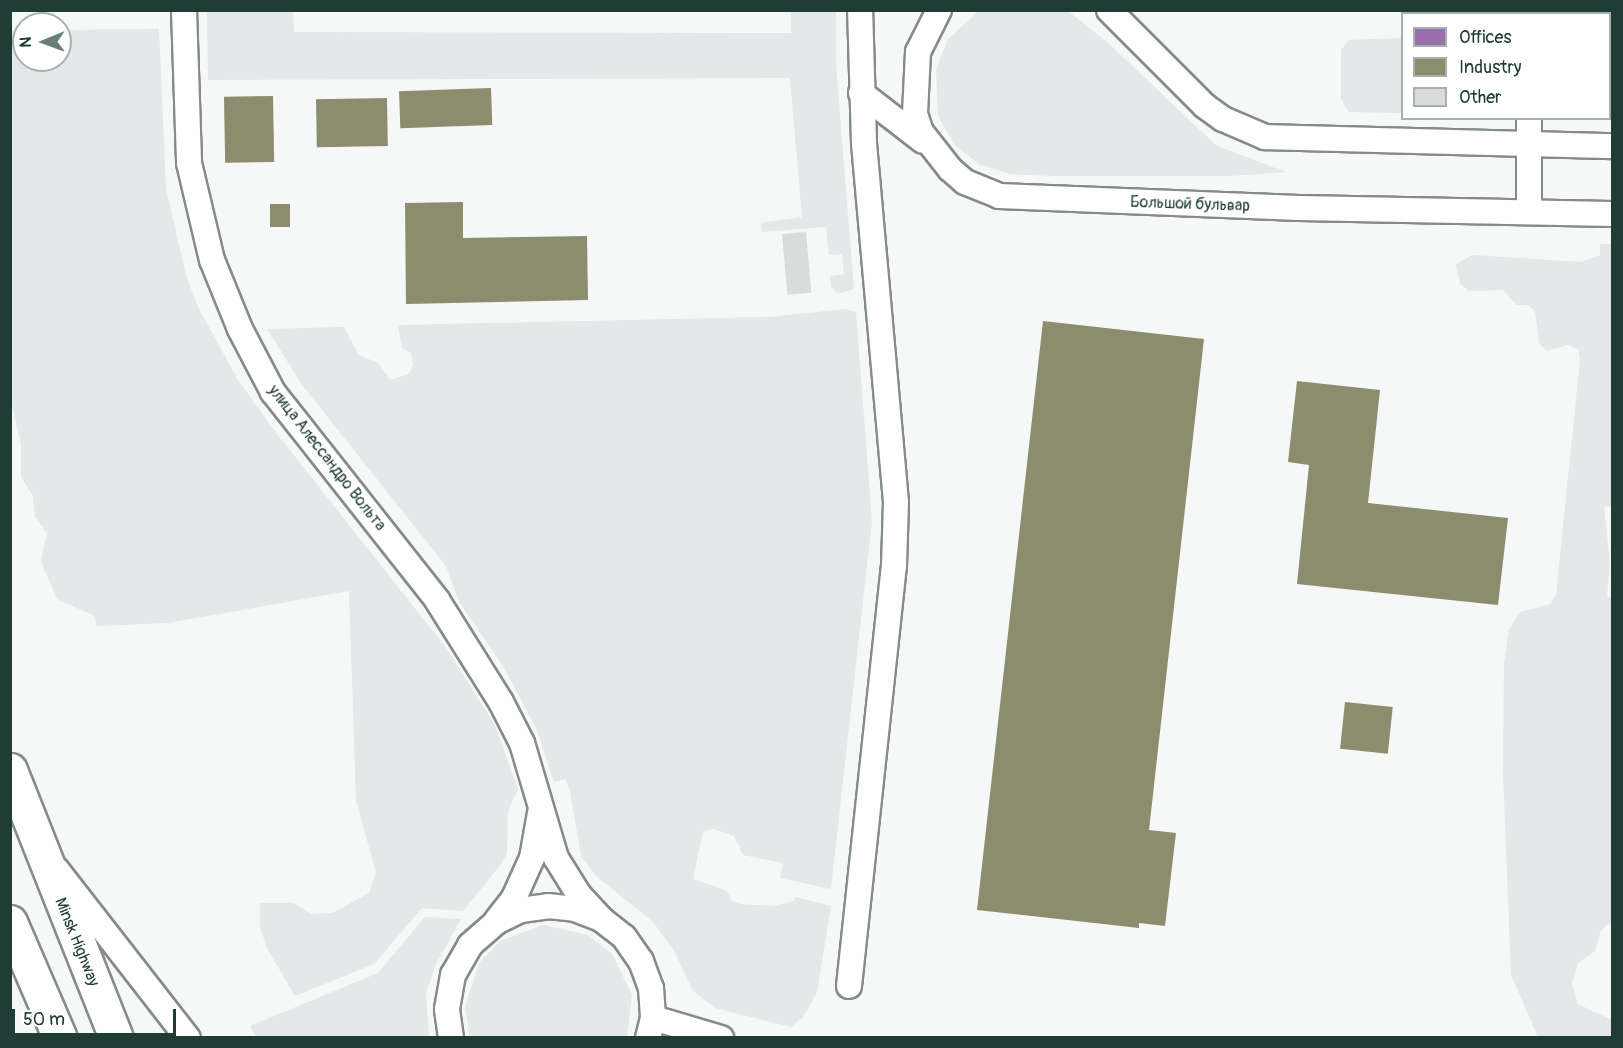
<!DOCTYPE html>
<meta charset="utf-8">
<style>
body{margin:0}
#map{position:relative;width:1623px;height:1048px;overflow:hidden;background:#f6f7f7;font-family:Pangolin,sans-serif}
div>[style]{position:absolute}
.green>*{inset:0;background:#e4e8e8}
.offices>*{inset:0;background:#9970ab}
.industry>*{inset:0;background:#8c8c6e;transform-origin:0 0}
.building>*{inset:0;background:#dadcdc;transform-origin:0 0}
.roads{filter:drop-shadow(2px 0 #858b8a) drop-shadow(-2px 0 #858b8a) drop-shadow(0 2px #858b8a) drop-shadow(0 -2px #858b8a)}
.minor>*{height:24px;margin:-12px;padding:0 12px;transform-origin:12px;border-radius:12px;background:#fefefe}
.trunk>*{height:33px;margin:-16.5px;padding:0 16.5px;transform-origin:16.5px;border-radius:16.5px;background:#fefefe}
span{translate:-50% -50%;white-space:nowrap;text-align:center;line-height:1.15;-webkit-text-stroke:6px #fff;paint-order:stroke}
.street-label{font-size:16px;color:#1f3d34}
.frame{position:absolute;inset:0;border:12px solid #1f3d34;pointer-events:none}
.legend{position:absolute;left:1401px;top:12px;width:210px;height:108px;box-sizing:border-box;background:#fff;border:2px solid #a5b1ae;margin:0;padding:8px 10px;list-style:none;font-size:18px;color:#1f3d34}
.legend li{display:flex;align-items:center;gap:12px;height:30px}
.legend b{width:30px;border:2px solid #a5b1ae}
.north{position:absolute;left:12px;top:12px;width:60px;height:60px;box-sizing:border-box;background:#fff;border:2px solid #a5b1ae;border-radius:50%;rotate:269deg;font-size:16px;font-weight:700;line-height:24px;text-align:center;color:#1f3d34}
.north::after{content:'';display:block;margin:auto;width:21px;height:27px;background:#6a7e78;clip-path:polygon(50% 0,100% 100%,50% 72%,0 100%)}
.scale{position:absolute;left:12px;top:1009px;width:164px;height:27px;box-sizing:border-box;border:3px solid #1f3d34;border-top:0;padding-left:8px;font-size:18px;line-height:21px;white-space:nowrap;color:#1f3d34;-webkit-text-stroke:4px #fff;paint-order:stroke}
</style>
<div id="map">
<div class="green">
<i style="clip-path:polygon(1486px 10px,1487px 14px,1409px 11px,1409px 10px)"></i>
<i style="clip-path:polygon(207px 11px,293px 11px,294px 32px,791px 33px,791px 11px,836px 11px,836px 66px,854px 289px,838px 294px,831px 287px,830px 276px,844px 274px,842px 254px,829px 255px,826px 227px,762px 232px,761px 223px,802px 217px,790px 78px,208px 80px)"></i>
<i style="clip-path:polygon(979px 11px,1068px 11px,1107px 42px,1217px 146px,1286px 172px,1231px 176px,1051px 176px,1011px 174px,980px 165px,955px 145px,938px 116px,936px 69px,948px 39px)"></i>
<i style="clip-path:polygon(159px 29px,166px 189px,187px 279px,199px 309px,238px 380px,274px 430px,447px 649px,495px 725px,518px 789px,508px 811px,507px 853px,502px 863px,463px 911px,422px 908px,374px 964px,295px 996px,267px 948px,260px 927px,260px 903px,293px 903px,311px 914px,332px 913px,369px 893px,376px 873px,356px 800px,349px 591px,168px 623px,97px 626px,94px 616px,57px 599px,41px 561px,47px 533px,35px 516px,33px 496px,21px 477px,21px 445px,10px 397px,11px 31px,24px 31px,24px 60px,60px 60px,60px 30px)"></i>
<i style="clip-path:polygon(1402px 38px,1402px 113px,1348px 112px,1341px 98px,1341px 50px,1349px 40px)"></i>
<i style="clip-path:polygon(1600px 244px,1612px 244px,1612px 506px,1604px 507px,1610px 562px,1607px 597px,1612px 597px,1612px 922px,1601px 930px,1595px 951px,1578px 963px,1572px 983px,1578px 1004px,1612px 1020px,1612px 1037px,1538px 1037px,1511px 975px,1503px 773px,1504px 663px,1509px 630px,1520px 612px,1550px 604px,1556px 595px,1580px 360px,1578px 349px,1568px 345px,1546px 351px,1539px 343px,1535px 311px,1528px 305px,1517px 305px,1503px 290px,1469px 291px,1460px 284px,1456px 264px,1473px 255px,1581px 262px,1600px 255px)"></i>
<i style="clip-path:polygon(845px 309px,856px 312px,872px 521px,831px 889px,780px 878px,783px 863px,743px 855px,734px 836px,714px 829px,703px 831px,693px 879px,727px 891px,732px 901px,741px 904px,773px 906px,794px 901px,795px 897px,831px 906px,817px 992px,804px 1016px,791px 1027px,715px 1008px,693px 991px,673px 949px,653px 922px,596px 876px,581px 856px,570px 791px,565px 779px,554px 782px,537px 730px,503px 666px,459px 602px,446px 566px,303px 386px,267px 329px,344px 327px,359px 355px,378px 363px,390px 380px,409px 374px,413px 364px,411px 353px,402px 348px,398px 325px,769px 317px)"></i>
<i style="clip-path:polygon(425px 917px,461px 919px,436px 964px,426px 993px,429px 1037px,256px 1037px,250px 1026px,378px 973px)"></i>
<i style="clip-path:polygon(543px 925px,588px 935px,612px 954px,632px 995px,627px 1037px,470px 1037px,465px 1007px,479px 963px,500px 941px)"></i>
</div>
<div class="offices">
<i style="clip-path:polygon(1575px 10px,1612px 10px,1612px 94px,1610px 14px)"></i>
</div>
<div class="industry">
<i style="left:491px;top:88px;width:37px;height:92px;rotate:88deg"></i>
<i style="left:273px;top:96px;width:66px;height:49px;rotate:89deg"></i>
<i style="left:387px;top:98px;width:48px;height:71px;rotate:89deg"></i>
<i style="clip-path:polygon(463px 202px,463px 238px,587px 236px,588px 300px,406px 304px,405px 203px)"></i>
<i style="left:270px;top:204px;width:20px;height:23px"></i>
<i style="clip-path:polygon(1043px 321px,1204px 339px,1149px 830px,1176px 833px,1165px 926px,1139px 923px,1139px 928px,977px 910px)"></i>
<i style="clip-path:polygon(1297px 381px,1380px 390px,1368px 503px,1508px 518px,1498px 605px,1297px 584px,1309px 465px,1288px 462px)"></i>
<i style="left:1345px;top:702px;width:48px;height:47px;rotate:6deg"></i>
</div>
<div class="building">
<i style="left:806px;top:232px;width:61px;height:24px;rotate:85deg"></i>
</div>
<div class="roads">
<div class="minor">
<i style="left:184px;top:10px;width:153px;rotate:88.1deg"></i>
<i style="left:189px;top:163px;width:100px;rotate:76.7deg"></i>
<i style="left:212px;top:260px;width:74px;rotate:67.9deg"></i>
<i style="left:240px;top:329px;width:71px;rotate:62.4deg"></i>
<i style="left:273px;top:392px;width:265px;rotate:51.7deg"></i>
<i style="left:437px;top:600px;width:120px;rotate:57.9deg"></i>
<i style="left:501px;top:702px;width:46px;rotate:62.9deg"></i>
<i style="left:522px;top:743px;width:120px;rotate:73.5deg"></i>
<i style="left:556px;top:858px;width:44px;rotate:58.1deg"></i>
<i style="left:579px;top:895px;width:33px;rotate:47deg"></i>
<i style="left:939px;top:10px;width:47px;rotate:116.6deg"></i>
<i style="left:918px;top:52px;width:62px;rotate:92.8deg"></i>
<i style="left:915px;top:114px;width:19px;rotate:72deg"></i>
<i style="left:921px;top:132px;width:47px;rotate:51.9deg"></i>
<i style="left:950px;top:169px;width:20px;rotate:41deg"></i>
<i style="left:965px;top:182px;width:37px;rotate:22deg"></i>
<i style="left:999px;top:196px;width:300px;rotate:2.3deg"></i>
<i style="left:1299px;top:208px;width:313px;rotate:1.1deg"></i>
<i style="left:1109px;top:10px;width:136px;rotate:45deg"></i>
<i style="left:1205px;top:106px;width:22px;rotate:36deg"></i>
<i style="left:1223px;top:119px;width:46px;rotate:23.2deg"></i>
<i style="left:1265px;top:137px;width:347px;rotate:1.5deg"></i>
<i style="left:1526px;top:10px;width:4px;rotate:90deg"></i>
<i style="left:861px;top:93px;width:78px;rotate:37.7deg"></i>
<i style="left:1529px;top:212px;width:94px;rotate:-90deg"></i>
<i style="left:57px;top:870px;width:213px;rotate:52.1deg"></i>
<i style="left:497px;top:920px;width:28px;rotate:-52deg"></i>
<i style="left:514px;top:898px;width:44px;rotate:-65.8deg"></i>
<i style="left:532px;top:858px;width:46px;rotate:-79.9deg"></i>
<i style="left:849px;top:986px;width:422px;rotate:-83.9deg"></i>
<i style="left:894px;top:566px;width:64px;rotate:-88.2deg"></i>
<i style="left:896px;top:502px;width:361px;rotate:-95.1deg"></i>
<i style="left:864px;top:142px;width:132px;rotate:-91.7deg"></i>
<i style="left:653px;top:1018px;width:71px;rotate:16.4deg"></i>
<i style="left:451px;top:1038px;width:29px;rotate:-98deg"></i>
<i style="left:447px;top:1009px;width:35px;rotate:-80deg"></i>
<i style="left:453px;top:975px;width:34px;rotate:-60deg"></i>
<i style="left:470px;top:945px;width:35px;rotate:-41deg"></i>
<i style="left:496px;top:922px;width:28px;rotate:-26deg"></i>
<i style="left:521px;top:910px;width:27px;rotate:-8deg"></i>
<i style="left:548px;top:906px;width:27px;rotate:6deg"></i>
<i style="left:575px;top:909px;width:28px;rotate:21deg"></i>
<i style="left:601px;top:919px;width:29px;rotate:38deg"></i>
<i style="left:624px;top:937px;width:29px;rotate:55deg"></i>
<i style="left:641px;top:961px;width:29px;rotate:70deg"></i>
<i style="left:651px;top:988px;width:30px;rotate:86deg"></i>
<i style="left:653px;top:1018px;width:21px;rotate:104deg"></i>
</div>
<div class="trunk">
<i style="left:10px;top:770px;width:288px;rotate:68.4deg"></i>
<i style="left:10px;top:922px;width:126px;rotate:66.7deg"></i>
</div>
</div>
<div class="street-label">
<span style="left:1190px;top:204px;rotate:2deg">Большой бульвар</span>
<span style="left:327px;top:458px;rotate:52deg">улица Алессандро Вольта</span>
<span style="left:77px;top:942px;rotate:68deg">Minsk Highway</span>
</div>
<div class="frame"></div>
<ul class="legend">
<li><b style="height:16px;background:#9970ab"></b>Offices</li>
<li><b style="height:16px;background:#8c8c6e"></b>Industry</li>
<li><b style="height:16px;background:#dadcdc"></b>Other</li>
</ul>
<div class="north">N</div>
<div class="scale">50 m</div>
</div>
